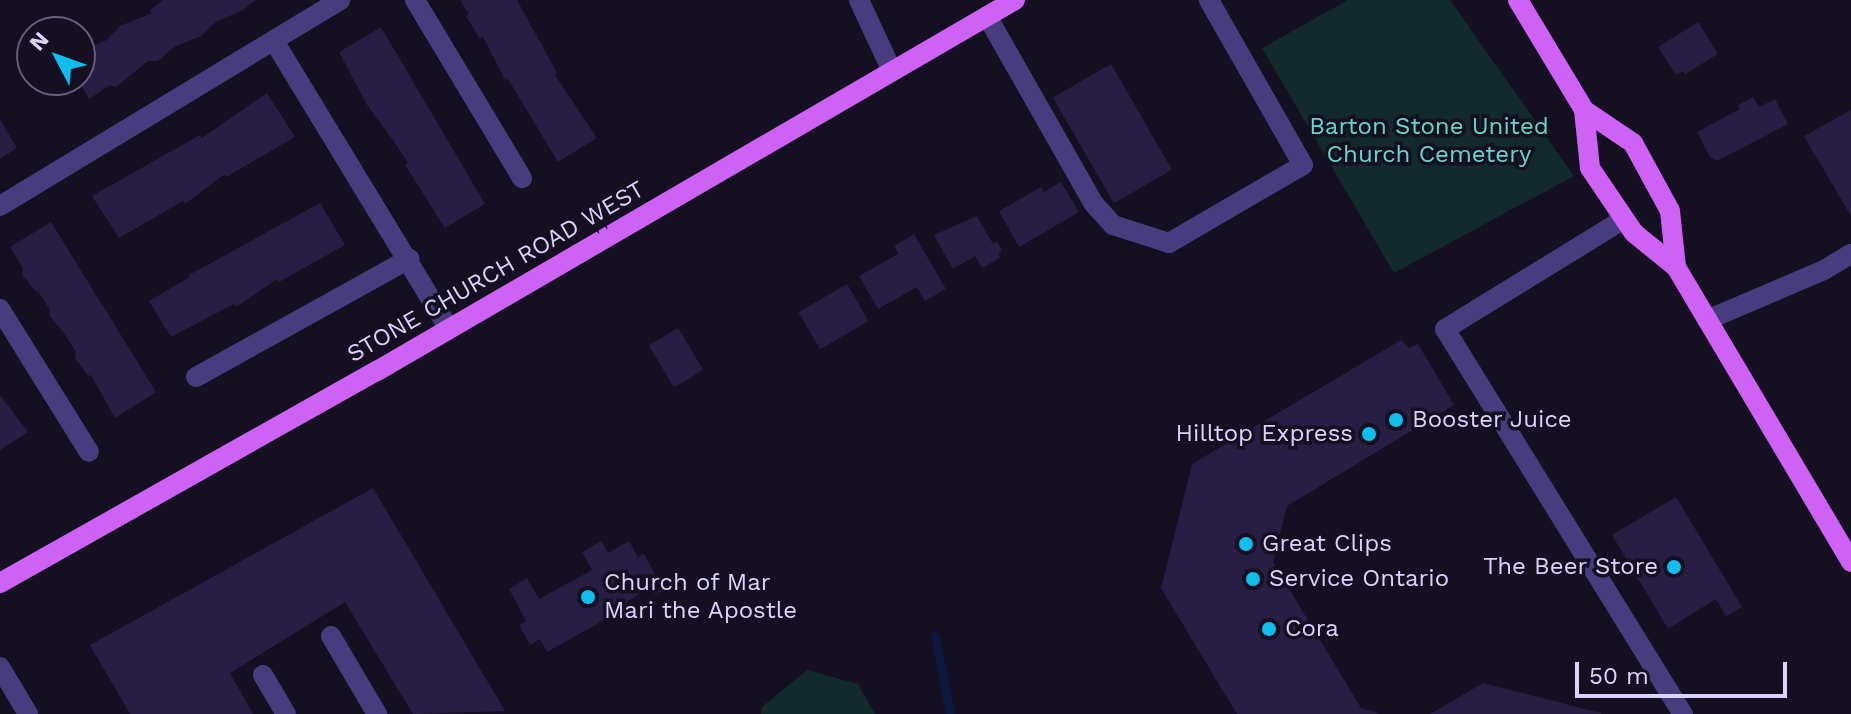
<!DOCTYPE html>
<style>
body{margin:0}
#map{position:relative;width:1851px;height:714px;overflow:hidden;background:#150f22;font-family:"Work Sans",sans-serif}
div>[style]{position:absolute}
.green>*{inset:0;background:#132a2c}
.stream>*{height:9px;margin:-4.5px;padding:0 4.5px;transform-origin:4.5px;border-radius:4.5px;background:#0d193e}
.building>*{inset:0;background:#281d42;transform-origin:0 0}
.minor>*{height:20px;margin:-10px;padding:0 10px;transform-origin:10px;border-radius:10px;background:#473d7e}
.major>*{height:20px;margin:-10px;padding:0 10px;transform-origin:10px;border-radius:10px;background:#ce62f5}
.dots>*{width:22px;height:22px;translate:-50% -50%;box-sizing:border-box;border:4px solid #150f22;border-radius:50%}
span{translate:-50% -50%;white-space:nowrap;text-align:center;line-height:1.15;-webkit-text-stroke:7px #150f22;paint-order:stroke}
.park-label{font-size:24px;color:#64d7c7}
.street-label{font-size:24px;color:#dcd3fc}
.poi-label{font-size:24px;color:#dcd3fc}
.left{translate:0 -50%;text-align:left}
.right{translate:-100% -50%;text-align:right}
.north{position:absolute;left:16px;top:16px;width:80px;height:80px;box-sizing:border-box;background:#150f22;border:2px solid #655d79;border-radius:50%;rotate:311deg;font-size:22px;font-weight:700;line-height:32px;text-align:center;color:#dcd3fc}
.north::after{content:'';display:block;margin:auto;width:28px;height:36px;background:#0fbeec;clip-path:polygon(50% 0,100% 100%,50% 72%,0 100%)}
.scale{position:absolute;left:1575px;top:662px;width:212px;height:36px;box-sizing:border-box;border:4px solid #dcd3fc;border-top:0;padding-left:10px;font-size:24px;line-height:28px;white-space:nowrap;color:#dcd3fc;-webkit-text-stroke:6px #150f22;paint-order:stroke}
</style>
<div id="map">
<div class="green">
<i style="clip-path:polygon(1348px 0,1450px 0,1574px 176px,1394px 273px,1262px 48px)"></i>
<i style="clip-path:polygon(807px 670px,858px 684px,875px 714px,761px 714px,762px 707px)"></i>
</div>
<div class="stream">
<i style="left:935px;top:636px;width:79px;rotate:79.1deg"></i>
</div>
<div class="building">
<i style="clip-path:polygon(163px 0,256px 0,243px 10px,216px 22px,201px 36px,174px 47px,158px 61px,148px 61px,116px 87px,110px 85px,89px 99px,78px 80px,80px 51px,105px 41px,120px 26px,152px 13px,150px 10px)"></i>
<i style="clip-path:polygon(460px 0,517px 0,557px 73px,555px 75px,597px 138px,558px 162px,508px 79px,506px 81px,483px 37px,480px 39px,466px 16px,469px 14px)"></i>
<i style="clip-path:polygon(1698px 22px,1718px 54px,1685px 74px,1683px 71px,1676px 75px,1658px 47px)"></i>
<i style="clip-path:polygon(381px 27px,485px 204px,445px 228px,405px 165px,408px 163px,395px 143px,367px 105px,339px 52px)"></i>
<i style="left:1111px;top:64px;width:122px;height:67px;rotate:60deg"></i>
<i style="clip-path:polygon(267px 93px,295px 137px,226px 177px,225px 174px,185px 204px,183px 201px,119px 238px,92px 196px,200px 135px,202px 138px)"></i>
<i style="clip-path:polygon(1753px 97px,1759px 107px,1775px 99px,1788px 124px,1717px 161px,1710px 157px,1697px 132px,1740px 109px,1738px 105px)"></i>
<i style="clip-path:polygon(1851px 110px,1851px 216px,1804px 136px)"></i>
<i style="clip-path:polygon(0 119px,17px 148px,0 159px)"></i>
<i style="clip-path:polygon(1061px 182px,1079px 212px,1019px 247px,999px 211px,1041px 187px,1044px 192px)"></i>
<i style="clip-path:polygon(320px 203px,345px 245px,279px 282px,277px 279px,236px 307px,234px 304px,171px 337px,149px 301px,190px 277px,189px 275px)"></i>
<i style="clip-path:polygon(977px 216px,993px 244px,997px 241px,1002px 251px,998px 254px,1000px 258px,982px 268px,975px 256px,953px 269px,934px 235px)"></i>
<i style="clip-path:polygon(51px 222px,156px 392px,115px 418px,91px 375px,88px 376px,75px 358px,76px 352px,64px 333px,49px 315px,50px 310px,38px 291px,36px 292px,22px 274px,23px 269px,10px 247px)"></i>
<i style="clip-path:polygon(914px 234px,946px 289px,925px 301px,917px 287px,878px 309px,859px 276px,898px 254px,894px 246px)"></i>
<i style="left:847px;top:284px;width:43px;height:56px;rotate:60deg"></i>
<i style="left:678px;top:328px;width:49px;height:34px;rotate:59deg"></i>
<i style="clip-path:polygon(1401px 340px,1409px 348px,1418px 344px,1454px 405px,1287px 506px,1273px 562px,1361px 708px,1381px 714px,1237px 714px,1161px 588px,1192px 464px)"></i>
<i style="clip-path:polygon(0 395px,28px 432px,0 450px)"></i>
<i style="clip-path:polygon(373px 488px,505px 711px,413px 714px,345px 602px,230px 673px,253px 714px,130px 714px,90px 645px)"></i>
<i style="clip-path:polygon(1676px 497px,1742px 607px,1726px 616px,1716px 599px,1668px 629px,1612px 535px)"></i>
<i style="clip-path:polygon(601px 541px,608px 553px,629px 541px,638px 557px,644px 554px,664px 590px,655px 595px,651px 587px,627px 601px,629px 606px,547px 652px,540px 639px,530px 645px,519px 625px,526px 621px,509px 589px,527px 578px,539px 599px,592px 570px,582px 552px)"></i>
<i style="clip-path:polygon(1483px 683px,1601px 713px,1601px 714px,1430px 714px)"></i>
</div>
<div class="minor">
<i style="left:415px;top:0;width:208px;rotate:59deg"></i>
<i style="left:859px;top:0;width:78px;rotate:65.1deg"></i>
<i style="left:987px;top:16px;width:216px;rotate:60.4deg"></i>
<i style="left:1094px;top:204px;width:28px;rotate:48deg"></i>
<i style="left:1113px;top:225px;width:59px;rotate:17.8deg"></i>
<i style="left:1169px;top:243px;width:155px;rotate:-30.2deg"></i>
<i style="left:1303px;top:165px;width:190px;rotate:-119.7deg"></i>
<i style="left:274px;top:41px;width:337px;rotate:58.7deg"></i>
<i style="left:0;top:206px;width:398px;rotate:-31.2deg"></i>
<i style="left:1624px;top:219px;width:210px;rotate:148.4deg"></i>
<i style="left:1445px;top:329px;width:453px;rotate:58.3deg"></i>
<i style="left:0;top:309px;width:168px;rotate:58.1deg"></i>
<i style="left:1707px;top:320px;width:127px;rotate:-23.1deg"></i>
<i style="left:1824px;top:270px;width:31px;rotate:-31deg"></i>
<i style="left:196px;top:377px;width:244px;rotate:-29deg"></i>
<i style="left:331px;top:636px;width:91px;rotate:59.5deg"></i>
<i style="left:0;top:667px;width:55px;rotate:59.2deg"></i>
<i style="left:263px;top:675px;width:45px;rotate:59.5deg"></i>
</div>
<div class="major">
<i style="left:1518px;top:0;width:128px;rotate:59deg"></i>
<i style="left:1584px;top:110px;width:59px;rotate:34deg"></i>
<i style="left:1633px;top:143px;width:77px;rotate:61.4deg"></i>
<i style="left:1670px;top:211px;width:56px;rotate:83.9deg"></i>
<i style="left:1584px;top:110px;width:58px;rotate:84.1deg"></i>
<i style="left:1590px;top:168px;width:78px;rotate:55.9deg"></i>
<i style="left:1634px;top:233px;width:54px;rotate:39deg"></i>
<i style="left:1676px;top:267px;width:343px;rotate:59.3deg"></i>
<i style="left:0;top:583px;width:433px;rotate:-29.4deg"></i>
<i style="left:377px;top:371px;width:738px;rotate:-30.18deg"></i>
</div>
<div class="dots">
<i style="left:1396px;top:420px;background:#0fbeec"></i>
<i style="left:1369px;top:434px;background:#0fbeec"></i>
<i style="left:1246px;top:544px;background:#0fbeec"></i>
<i style="left:1674px;top:567px;background:#0fbeec"></i>
<i style="left:1253px;top:579px;background:#0fbeec"></i>
<i style="left:588px;top:597px;background:#0fbeec"></i>
<i style="left:1269px;top:629px;background:#0fbeec"></i>
</div>
<div class="park-label">
<span style="left:1429px;top:141px">Barton Stone United<br>Church Cemetery</span>
</div>
<div class="street-label">
<span style="left:496px;top:272px;rotate:-30deg">STONE CHURCH ROAD WEST</span>
</div>
<div class="poi-label">
<span class="left" style="left:1412px;top:420px">Booster Juice</span>
<span class="right" style="left:1353px;top:434px">Hilltop Express</span>
<span class="left" style="left:1262px;top:544px">Great Clips</span>
<span class="right" style="left:1658px;top:567px">The Beer Store</span>
<span class="left" style="left:1269px;top:579px">Service Ontario</span>
<span class="left" style="left:604px;top:597px">Church of Mar<br>Mari the Apostle</span>
<span class="left" style="left:1285px;top:629px">Cora</span>
</div>
<div class="north">N</div>
<div class="scale">50 m</div>
</div>
